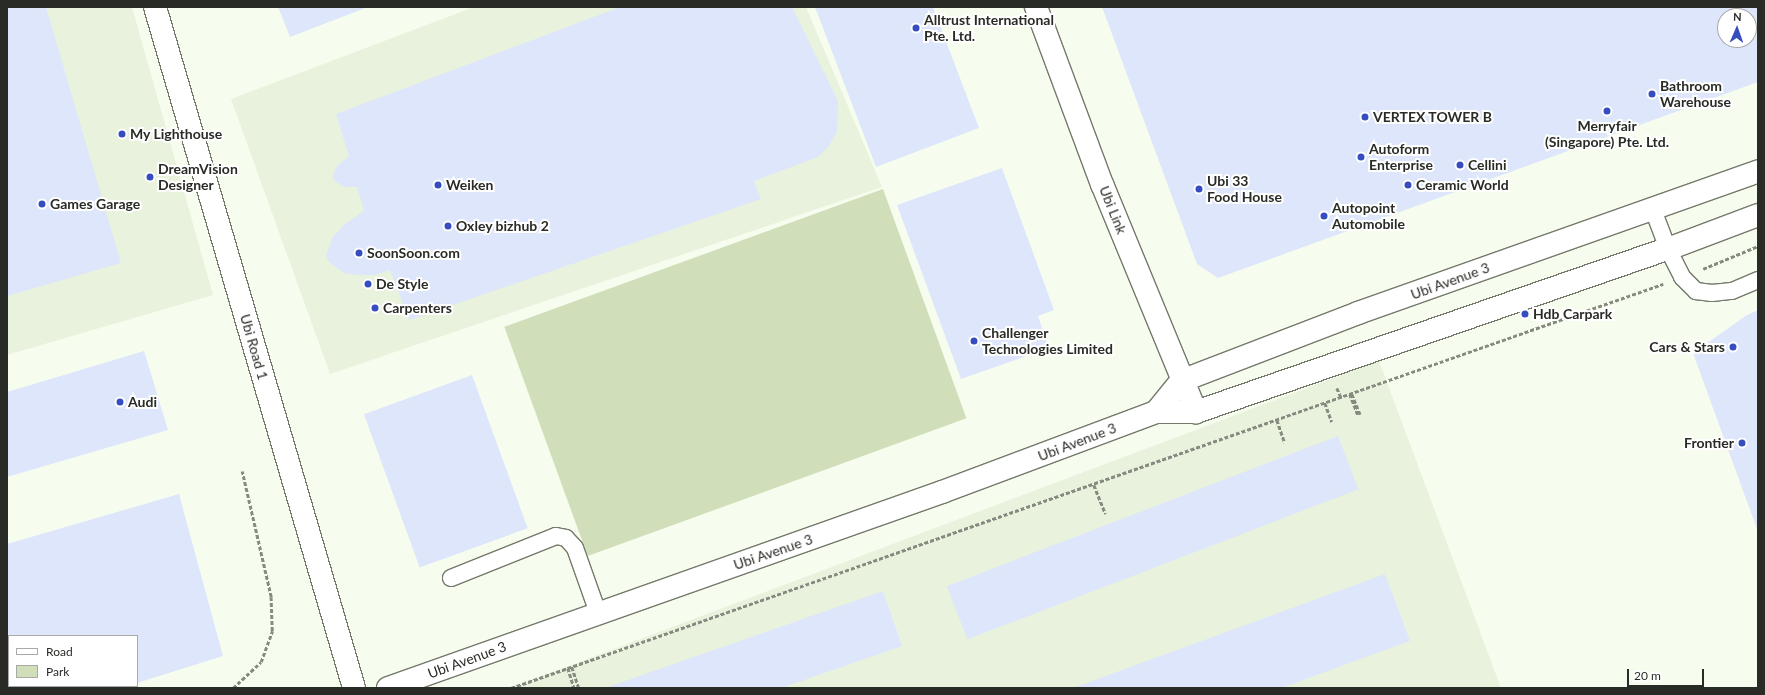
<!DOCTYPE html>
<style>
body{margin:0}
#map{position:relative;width:1765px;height:695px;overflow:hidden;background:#f7fdee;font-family:Lato,sans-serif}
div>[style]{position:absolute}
.built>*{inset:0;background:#e9f2dc}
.green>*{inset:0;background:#d0dfba;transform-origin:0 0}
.building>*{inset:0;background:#dee6fb;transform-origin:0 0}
.path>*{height:2.5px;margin-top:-1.25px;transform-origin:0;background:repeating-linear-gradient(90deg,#868a80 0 4px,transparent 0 6px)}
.roads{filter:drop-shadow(1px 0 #74796c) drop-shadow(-1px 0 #74796c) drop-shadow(0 1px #74796c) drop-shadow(0 -1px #74796c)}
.service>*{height:16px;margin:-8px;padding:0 8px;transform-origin:8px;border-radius:8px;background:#fff}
.minor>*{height:22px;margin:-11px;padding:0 11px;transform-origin:11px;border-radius:11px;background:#fff}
.tertiary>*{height:22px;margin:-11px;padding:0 11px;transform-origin:11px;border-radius:11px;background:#fff}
.dots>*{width:11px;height:11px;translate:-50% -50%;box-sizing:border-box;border:2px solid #fff;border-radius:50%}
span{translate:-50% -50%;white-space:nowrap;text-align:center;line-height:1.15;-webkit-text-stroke:4px #fff;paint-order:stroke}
.poi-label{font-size:14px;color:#292b26;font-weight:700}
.left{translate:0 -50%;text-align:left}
.right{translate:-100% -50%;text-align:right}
.street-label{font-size:14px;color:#292b26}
.frame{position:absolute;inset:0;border:8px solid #292b26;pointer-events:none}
.legend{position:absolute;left:8px;top:635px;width:130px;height:52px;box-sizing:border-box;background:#fff;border:1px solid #a9aaa8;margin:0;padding:5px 7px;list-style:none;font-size:12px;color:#292b26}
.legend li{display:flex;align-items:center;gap:8px;height:20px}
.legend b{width:20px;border:1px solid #a9aaa8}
.north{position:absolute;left:1717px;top:8px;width:40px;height:40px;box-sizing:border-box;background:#fff;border:1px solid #a9aaa8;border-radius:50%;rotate:2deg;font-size:11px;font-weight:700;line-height:16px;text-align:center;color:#292b26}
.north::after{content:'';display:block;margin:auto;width:14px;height:18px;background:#364dbf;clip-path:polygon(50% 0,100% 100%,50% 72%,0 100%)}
.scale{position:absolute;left:1627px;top:669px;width:77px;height:18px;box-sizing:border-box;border:2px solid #292b26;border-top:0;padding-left:5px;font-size:12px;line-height:14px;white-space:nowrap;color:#292b26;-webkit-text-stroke:3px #fff;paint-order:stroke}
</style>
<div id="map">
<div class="built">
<i style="clip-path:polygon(7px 7px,132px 7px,213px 295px,7px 355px)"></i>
<i style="clip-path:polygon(474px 7px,806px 7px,882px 187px,330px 374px,231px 99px)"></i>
<i style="clip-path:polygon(1379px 361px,1501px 688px,510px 688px)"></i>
</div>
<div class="green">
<i style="left:883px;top:189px;width:244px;height:403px;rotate:70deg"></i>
</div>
<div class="building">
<i style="clip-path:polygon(7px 7px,46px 7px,121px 263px,7px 296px)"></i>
<i style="clip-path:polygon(278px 7px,368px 7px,290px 37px)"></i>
<i style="clip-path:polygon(620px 7px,792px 7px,838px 101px,837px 132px,828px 147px,818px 157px,754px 181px,761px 199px,409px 320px,390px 270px,375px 275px,356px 275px,344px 273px,329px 262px,326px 256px,332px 238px,345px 224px,364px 211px,357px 187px,344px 187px,333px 180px,333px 174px,338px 165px,349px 156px,336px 114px)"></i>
<i style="clip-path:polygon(815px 7px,933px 7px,979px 128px,876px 167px)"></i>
<i style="clip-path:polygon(evenodd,1102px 7px,1758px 7px,1758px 82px,1218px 278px,1197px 264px,1102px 7px,1725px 16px,1749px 16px,1749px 40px,1725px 40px,1725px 16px)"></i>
<i style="clip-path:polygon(1002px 168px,1054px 310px,1038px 316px,1049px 348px,961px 379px,897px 205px)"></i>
<i style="clip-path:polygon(1758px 310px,1758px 532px,1693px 353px,1747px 315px)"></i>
<i style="clip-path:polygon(144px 351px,168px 430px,7px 477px,7px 392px)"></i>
<i style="left:472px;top:375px;width:163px;height:115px;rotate:70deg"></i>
<i style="left:1338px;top:436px;width:57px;height:419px;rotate:69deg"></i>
<i style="clip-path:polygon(179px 494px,223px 656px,137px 683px,137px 636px,9px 636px,9px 686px,126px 686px,7px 688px,7px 544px)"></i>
<i style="clip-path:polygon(1385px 574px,1410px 641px,1281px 688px,1073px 688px)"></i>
<i style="clip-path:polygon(883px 591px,902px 646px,781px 688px,605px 688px)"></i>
</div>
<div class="path">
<i style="left:1703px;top:269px;width:60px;rotate:-22.7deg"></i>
<i style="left:1337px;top:388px;width:10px;rotate:66deg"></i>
<i style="left:1350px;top:394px;width:22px;rotate:69deg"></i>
<i style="left:1352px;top:394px;width:22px;rotate:68deg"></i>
<i style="left:1325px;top:403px;width:20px;rotate:70deg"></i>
<i style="left:1277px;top:420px;width:24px;rotate:71deg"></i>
<i style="left:1094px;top:485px;width:31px;rotate:68deg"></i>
<i style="left:572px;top:667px;width:22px;rotate:72deg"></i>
<i style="left:568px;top:668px;width:21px;rotate:73deg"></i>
<i style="left:233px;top:688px;width:38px;rotate:-43deg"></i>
<i style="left:261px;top:662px;width:33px;rotate:-70deg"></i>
<i style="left:272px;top:631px;width:34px;rotate:-92deg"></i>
<i style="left:271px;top:597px;width:129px;rotate:-103deg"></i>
<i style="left:511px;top:688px;width:1221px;rotate:-19.33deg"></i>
</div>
<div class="roads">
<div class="service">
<i style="left:1652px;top:207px;width:45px;rotate:69.1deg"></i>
<i style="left:1668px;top:249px;width:31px;rotate:63deg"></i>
<i style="left:1682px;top:277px;width:20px;rotate:45deg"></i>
<i style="left:1696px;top:291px;width:16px;rotate:7deg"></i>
<i style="left:1712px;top:293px;width:20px;rotate:-6deg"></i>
<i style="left:1732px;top:291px;width:28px;rotate:-23deg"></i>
<i style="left:451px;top:578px;width:113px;rotate:-21.8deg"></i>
<i style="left:556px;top:536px;width:10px;rotate:11deg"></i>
<i style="left:566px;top:538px;width:13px;rotate:48deg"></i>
<i style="left:575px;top:548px;width:69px;rotate:70.5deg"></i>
</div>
<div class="minor">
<i style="left:1036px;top:7px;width:189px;rotate:69.6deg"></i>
<i style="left:1102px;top:184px;width:247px;rotate:67.6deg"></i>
</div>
<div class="tertiary">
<i style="left:155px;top:7px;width:709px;rotate:73.71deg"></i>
<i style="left:1156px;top:412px;width:40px;rotate:-51deg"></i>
<i style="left:1181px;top:381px;width:190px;rotate:-21deg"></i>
<i style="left:1358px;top:313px;width:424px;rotate:-19.5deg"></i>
<i style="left:388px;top:688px;width:588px;rotate:-19.48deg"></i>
<i style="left:942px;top:492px;width:228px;rotate:-20.5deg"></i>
<i style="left:1156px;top:412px;width:40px"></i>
<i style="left:1196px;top:412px;width:499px;rotate:-19.1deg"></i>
<i style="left:1668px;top:249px;width:96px;rotate:-20.7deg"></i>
</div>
</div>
<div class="dots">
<i style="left:916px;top:28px;background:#364dbf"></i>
<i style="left:1652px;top:94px;background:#364dbf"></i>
<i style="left:1607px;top:111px;background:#364dbf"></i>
<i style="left:1365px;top:117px;background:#364dbf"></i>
<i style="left:122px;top:134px;background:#364dbf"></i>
<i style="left:1361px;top:157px;background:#364dbf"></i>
<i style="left:1460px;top:165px;background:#364dbf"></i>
<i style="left:150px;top:177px;background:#364dbf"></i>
<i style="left:438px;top:185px;background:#364dbf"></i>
<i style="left:1408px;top:185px;background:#364dbf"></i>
<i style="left:1199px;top:189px;background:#364dbf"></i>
<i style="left:42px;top:204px;background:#364dbf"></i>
<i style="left:1324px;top:216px;background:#364dbf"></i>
<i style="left:448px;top:226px;background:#364dbf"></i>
<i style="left:359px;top:253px;background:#364dbf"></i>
<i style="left:368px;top:284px;background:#364dbf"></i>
<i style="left:375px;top:308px;background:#364dbf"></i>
<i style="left:1525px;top:314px;background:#364dbf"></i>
<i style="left:974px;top:341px;background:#364dbf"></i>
<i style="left:1733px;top:347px;background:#364dbf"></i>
<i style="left:120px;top:402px;background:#364dbf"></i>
<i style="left:1742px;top:443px;background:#364dbf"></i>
</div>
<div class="poi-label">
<span class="left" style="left:924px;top:28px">Alltrust International<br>Pte. Ltd.</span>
<span class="left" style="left:1660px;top:94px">Bathroom<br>Warehouse</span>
<span class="left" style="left:1373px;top:117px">VERTEX TOWER B</span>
<span style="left:1607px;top:134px">Merryfair<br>(Singapore) Pte. Ltd.</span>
<span class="left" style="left:130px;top:134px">My Lighthouse</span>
<span class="left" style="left:1369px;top:157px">Autoform<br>Enterprise</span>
<span class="left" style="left:1468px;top:165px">Cellini</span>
<span class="left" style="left:158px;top:177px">DreamVision<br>Designer</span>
<span class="left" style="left:1207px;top:189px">Ubi 33<br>Food House</span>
<span class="left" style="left:446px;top:185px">Weiken</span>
<span class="left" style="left:1416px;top:185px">Ceramic World</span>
<span class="left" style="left:50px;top:204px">Games Garage</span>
<span class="left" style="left:1332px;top:216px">Autopoint<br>Automobile</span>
<span class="left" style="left:456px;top:226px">Oxley bizhub 2</span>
<span class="left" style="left:367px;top:253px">SoonSoon.com</span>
<span class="left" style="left:376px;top:284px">De Style</span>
<span class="left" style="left:383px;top:308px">Carpenters</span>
<span class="left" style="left:1533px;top:314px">Hdb Carpark</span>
<span class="left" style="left:982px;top:341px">Challenger<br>Technologies Limited</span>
<span class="right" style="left:1725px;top:347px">Cars &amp; Stars</span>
<span class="left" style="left:128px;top:402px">Audi</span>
<span class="right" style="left:1734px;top:443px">Frontier</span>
</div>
<div class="street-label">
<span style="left:1113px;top:210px;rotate:68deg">Ubi Link</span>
<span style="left:1450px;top:281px;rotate:-20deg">Ubi Avenue 3</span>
<span style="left:254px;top:347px;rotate:74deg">Ubi Road 1</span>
<span style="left:1077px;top:442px;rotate:-21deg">Ubi Avenue 3</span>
<span style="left:773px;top:552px;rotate:-19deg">Ubi Avenue 3</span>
<span style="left:467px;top:660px;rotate:-20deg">Ubi Avenue 3</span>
</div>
<div class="frame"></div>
<ul class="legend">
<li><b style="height:5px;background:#fff"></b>Road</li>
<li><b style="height:11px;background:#d0dfba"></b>Park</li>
</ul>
<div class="north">N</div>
<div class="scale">20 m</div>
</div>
